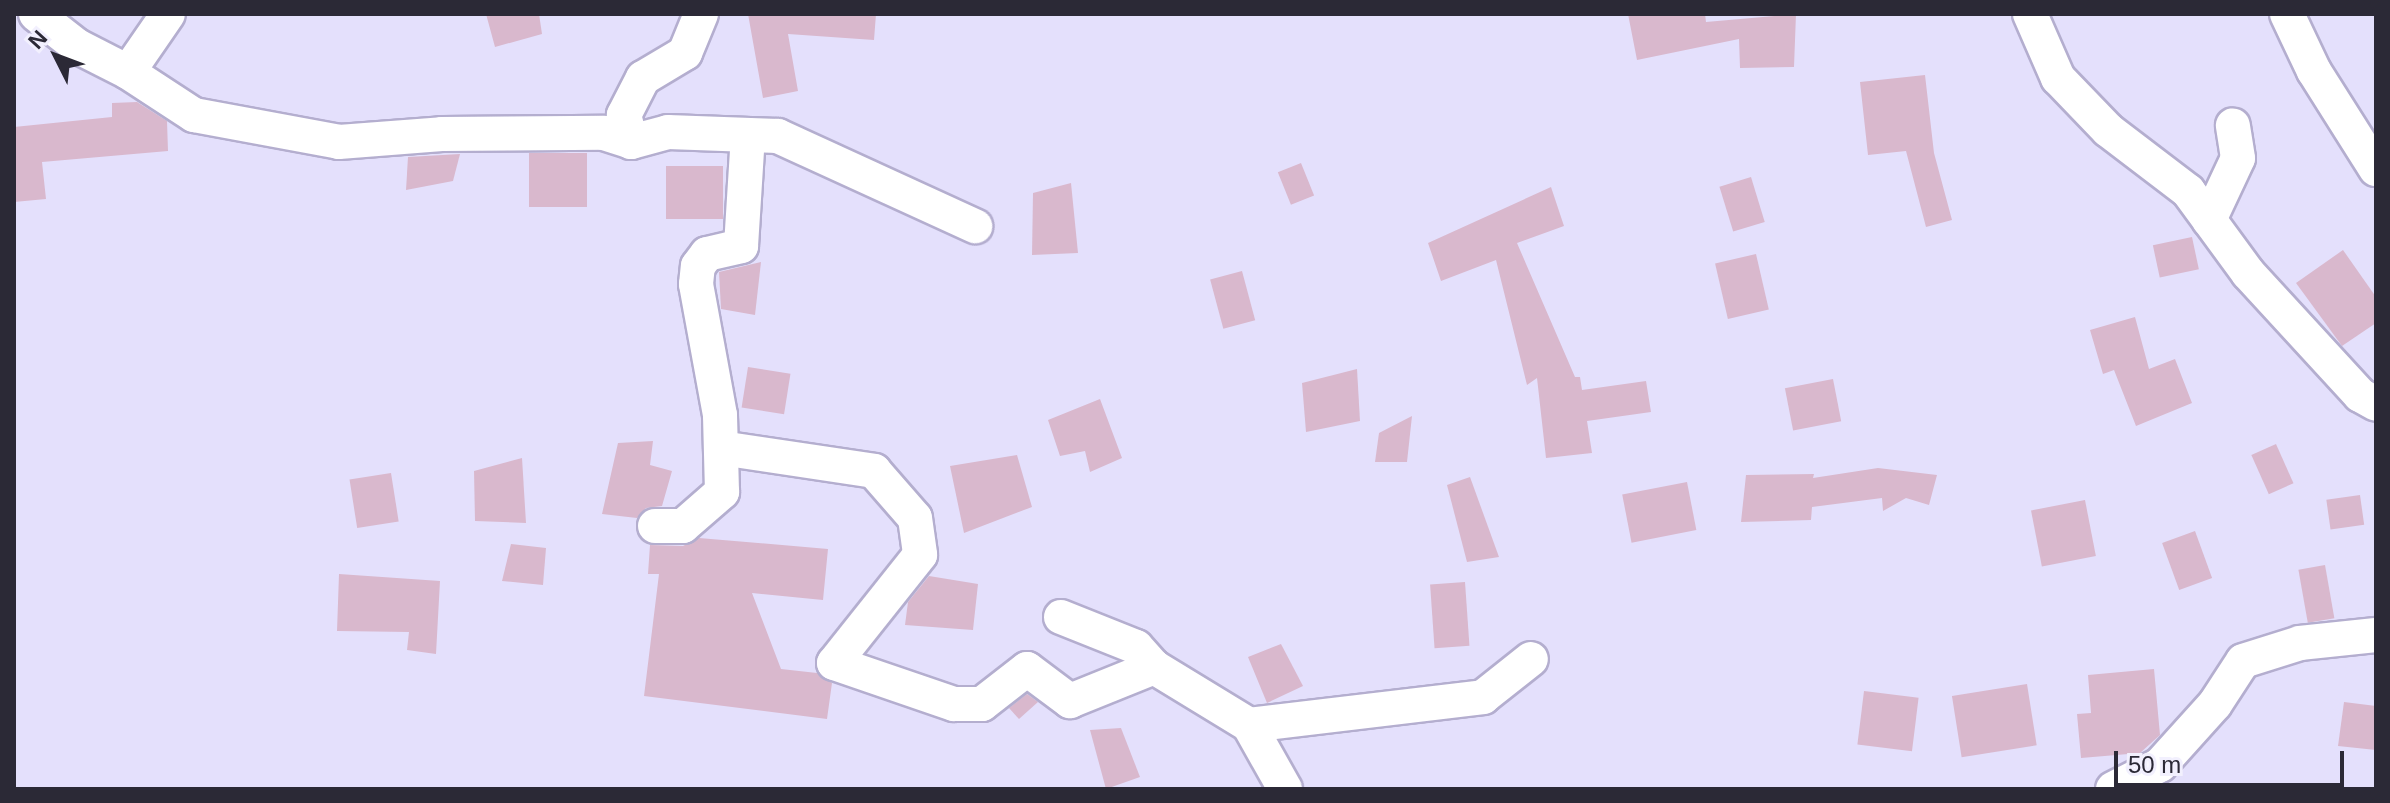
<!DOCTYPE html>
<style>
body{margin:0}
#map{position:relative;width:2390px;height:803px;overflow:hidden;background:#e4e0fc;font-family:Arial,sans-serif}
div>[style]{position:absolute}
.building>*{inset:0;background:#d9b8cd;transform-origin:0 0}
.roads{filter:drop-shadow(2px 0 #b4aecf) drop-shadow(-2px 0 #b4aecf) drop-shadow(0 2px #b4aecf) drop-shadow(0 -2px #b4aecf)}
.minor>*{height:34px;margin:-17px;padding:0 17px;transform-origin:17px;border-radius:17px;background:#fff}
span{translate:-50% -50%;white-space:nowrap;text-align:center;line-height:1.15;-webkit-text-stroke:8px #f2f0fe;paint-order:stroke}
.frame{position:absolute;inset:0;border:16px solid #2b2936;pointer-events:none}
.north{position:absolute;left:16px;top:16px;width:80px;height:80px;-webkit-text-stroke:6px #f2f0fe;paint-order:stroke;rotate:312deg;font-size:22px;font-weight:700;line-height:32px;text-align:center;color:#2b2936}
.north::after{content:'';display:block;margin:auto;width:28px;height:36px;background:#2b2936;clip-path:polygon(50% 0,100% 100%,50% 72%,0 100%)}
.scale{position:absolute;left:2114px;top:751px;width:230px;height:36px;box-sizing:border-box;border:4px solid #2b2936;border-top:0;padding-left:10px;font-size:24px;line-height:28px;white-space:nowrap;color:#2b2936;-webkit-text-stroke:6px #f2f0fe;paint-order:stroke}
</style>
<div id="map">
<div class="building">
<i style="clip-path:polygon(486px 14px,539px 14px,542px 34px,495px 47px)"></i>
<i style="clip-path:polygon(748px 14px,876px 14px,874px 40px,788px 34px,798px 91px,763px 98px)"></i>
<i style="clip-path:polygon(1628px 14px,1705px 14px,1706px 22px,1796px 14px,1794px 67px,1740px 68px,1739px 39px,1637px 60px)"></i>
<i style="clip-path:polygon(1925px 75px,1934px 153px,1952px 220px,1926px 227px,1906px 151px,1868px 155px,1860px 82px)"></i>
<i style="clip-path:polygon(137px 102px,167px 121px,168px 151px,42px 162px,46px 199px,14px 202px,14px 127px,112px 117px,112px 103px)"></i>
<i style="left:529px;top:153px;width:58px;height:54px"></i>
<i style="clip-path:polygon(460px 154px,453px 181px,406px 190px,408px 157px)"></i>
<i style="left:1301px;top:163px;width:35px;height:25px;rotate:68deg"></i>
<i style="left:723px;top:166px;width:53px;height:57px;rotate:90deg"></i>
<i style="left:1751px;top:177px;width:47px;height:33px;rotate:73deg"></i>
<i style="clip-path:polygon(1071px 183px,1078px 253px,1032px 255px,1033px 193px)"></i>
<i style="clip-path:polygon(1551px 187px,1564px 226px,1517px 243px,1575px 377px,1580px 377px,1582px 390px,1646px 381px,1651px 412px,1587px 421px,1592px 453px,1546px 458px,1537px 378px,1527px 385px,1496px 260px,1441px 281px,1428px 243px)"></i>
<i style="left:2192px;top:237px;width:33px;height:40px;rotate:78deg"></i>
<i style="clip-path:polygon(2343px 250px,2376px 297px,2376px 323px,2342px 346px,2296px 283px)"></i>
<i style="left:1756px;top:254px;width:57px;height:42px;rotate:77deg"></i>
<i style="clip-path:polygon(761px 262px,755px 315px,721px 309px,719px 272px)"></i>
<i style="left:1242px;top:271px;width:51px;height:33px;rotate:75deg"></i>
<i style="clip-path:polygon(2135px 317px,2149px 369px,2175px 359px,2192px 403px,2136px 426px,2114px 370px,2103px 374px,2090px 330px)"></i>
<i style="left:748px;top:367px;width:43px;height:41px;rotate:9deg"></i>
<i style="clip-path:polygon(1357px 369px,1360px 421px,1306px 432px,1302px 383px)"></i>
<i style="left:1833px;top:379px;width:43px;height:49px;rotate:79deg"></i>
<i style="clip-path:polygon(1100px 399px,1122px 458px,1090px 472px,1085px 451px,1060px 456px,1048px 420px)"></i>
<i style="clip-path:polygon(1412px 416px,1407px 462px,1375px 462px,1379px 433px)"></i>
<i style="clip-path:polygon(653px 441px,650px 465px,672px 471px,662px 506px,646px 508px,637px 518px,602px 514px,618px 443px)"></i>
<i style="left:2276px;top:444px;width:43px;height:27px;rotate:66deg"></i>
<i style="clip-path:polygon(1017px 455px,1032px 507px,964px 533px,950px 466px)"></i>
<i style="clip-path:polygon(522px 458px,526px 523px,475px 521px,474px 471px)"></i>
<i style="clip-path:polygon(1878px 468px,1937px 475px,1929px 505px,1906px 498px,1883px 511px,1882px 498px,1812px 507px,1811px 520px,1741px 522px,1746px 475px,1814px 474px,1813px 478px)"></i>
<i style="left:391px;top:473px;width:49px;height:42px;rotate:81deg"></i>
<i style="clip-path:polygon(1470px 477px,1499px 557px,1467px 562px,1447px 485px)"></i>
<i style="left:1687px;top:482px;width:49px;height:66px;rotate:79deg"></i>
<i style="left:2360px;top:495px;width:30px;height:34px;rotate:82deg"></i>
<i style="left:2085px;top:500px;width:57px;height:55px;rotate:79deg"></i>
<i style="left:2195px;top:531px;width:50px;height:35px;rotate:70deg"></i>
<i style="clip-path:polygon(699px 538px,828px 549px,823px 600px,752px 593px,781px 669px,817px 673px,832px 683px,827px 719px,644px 696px,659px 574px,648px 574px,650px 545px,683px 546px)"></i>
<i style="clip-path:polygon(511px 544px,546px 548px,543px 585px,502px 581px)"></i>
<i style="left:2325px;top:565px;width:54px;height:27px;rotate:80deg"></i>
<i style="clip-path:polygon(339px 574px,440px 581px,436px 654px,407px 650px,409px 632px,337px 631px)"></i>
<i style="clip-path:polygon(929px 576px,978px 584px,973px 630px,905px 625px,908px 602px)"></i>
<i style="left:1465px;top:582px;width:64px;height:35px;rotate:86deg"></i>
<i style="clip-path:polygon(1281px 644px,1303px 686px,1267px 703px,1248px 657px)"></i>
<i style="clip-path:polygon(2154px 669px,2160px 735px,2140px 753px,2081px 758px,2077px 714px,2091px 713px,2088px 675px)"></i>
<i style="left:2027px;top:684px;width:62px;height:76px;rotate:81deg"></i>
<i style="left:1864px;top:691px;width:55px;height:54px;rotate:7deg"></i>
<i style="clip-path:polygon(1027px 694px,1038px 702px,1019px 719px,1009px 708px)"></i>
<i style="clip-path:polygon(2344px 702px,2376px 706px,2376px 750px,2338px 746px)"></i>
<i style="clip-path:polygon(1121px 728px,1140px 777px,1106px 789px,1090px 730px)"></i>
</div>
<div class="roads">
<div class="minor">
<i style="left:36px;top:14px;width:52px;rotate:38deg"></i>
<i style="left:77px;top:46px;width:57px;rotate:27deg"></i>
<i style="left:128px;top:72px;width:70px;rotate:-55.4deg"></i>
<i style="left:701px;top:14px;width:42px;rotate:112.3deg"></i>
<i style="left:685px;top:53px;width:49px;rotate:149.2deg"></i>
<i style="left:643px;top:78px;width:42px;rotate:117.2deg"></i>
<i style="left:624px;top:115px;width:28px;rotate:75deg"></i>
<i style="left:631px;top:142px;width:38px;rotate:-15deg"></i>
<i style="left:668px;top:132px;width:110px;rotate:2.1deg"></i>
<i style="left:778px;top:136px;width:217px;rotate:24.6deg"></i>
<i style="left:2030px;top:14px;width:70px;rotate:66.4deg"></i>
<i style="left:2058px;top:78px;width:72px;rotate:46.1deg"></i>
<i style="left:2108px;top:130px;width:101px;rotate:37.3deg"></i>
<i style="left:2188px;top:191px;width:102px;rotate:53.8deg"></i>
<i style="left:2248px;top:273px;width:166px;rotate:47.4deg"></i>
<i style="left:2360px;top:395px;width:18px;rotate:29deg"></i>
<i style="left:2287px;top:14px;width:63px;rotate:64.7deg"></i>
<i style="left:2314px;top:71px;width:116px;rotate:57.7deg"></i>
<i style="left:128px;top:72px;width:79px;rotate:33.1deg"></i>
<i style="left:194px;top:115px;width:147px;rotate:10.5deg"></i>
<i style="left:339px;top:142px;width:103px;rotate:-4.4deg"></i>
<i style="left:442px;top:134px;width:162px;rotate:-0.4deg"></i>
<i style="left:604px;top:133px;width:28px;rotate:18deg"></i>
<i style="left:2209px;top:220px;width:68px;rotate:-64.9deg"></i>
<i style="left:2238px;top:158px;width:33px;rotate:-99deg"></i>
<i style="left:721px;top:448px;width:155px;rotate:8.5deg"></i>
<i style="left:874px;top:471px;width:62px;rotate:48.9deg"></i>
<i style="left:915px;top:518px;width:37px;rotate:82deg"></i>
<i style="left:920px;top:555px;width:138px;rotate:128.5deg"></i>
<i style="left:834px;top:663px;width:127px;rotate:18.9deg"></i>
<i style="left:954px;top:704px;width:28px"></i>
<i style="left:982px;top:704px;width:57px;rotate:-37.9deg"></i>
<i style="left:1027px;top:669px;width:54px;rotate:36.7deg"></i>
<i style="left:1070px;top:701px;width:91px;rotate:-22deg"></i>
<i style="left:655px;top:526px;width:28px"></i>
<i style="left:683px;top:526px;width:52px;rotate:-41.1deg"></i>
<i style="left:722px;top:492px;width:77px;rotate:-91.5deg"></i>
<i style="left:720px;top:415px;width:133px;rotate:-100.4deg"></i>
<i style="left:696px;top:284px;width:18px;rotate:-84deg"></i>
<i style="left:698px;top:266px;width:15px;rotate:-53deg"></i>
<i style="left:707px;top:254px;width:35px;rotate:-13deg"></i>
<i style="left:741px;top:246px;width:111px;rotate:-86.4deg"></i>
<i style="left:1061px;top:617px;width:81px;rotate:21.8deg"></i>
<i style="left:1136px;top:647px;width:27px;rotate:48deg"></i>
<i style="left:1154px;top:667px;width:111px;rotate:31.4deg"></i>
<i style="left:1249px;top:725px;width:73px;rotate:60.6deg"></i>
<i style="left:1249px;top:725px;width:236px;rotate:-6.8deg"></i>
<i style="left:1483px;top:697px;width:61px;rotate:-38.4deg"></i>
<i style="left:2113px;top:789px;width:53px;rotate:-27.1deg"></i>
<i style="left:2160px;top:765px;width:82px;rotate:-48deg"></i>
<i style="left:2215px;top:704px;width:51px;rotate:-56.9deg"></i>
<i style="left:2243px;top:661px;width:60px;rotate:-17.5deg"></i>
<i style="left:2300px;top:643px;width:76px;rotate:-6deg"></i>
</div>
</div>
<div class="frame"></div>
<div class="north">N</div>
<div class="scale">50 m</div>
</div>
